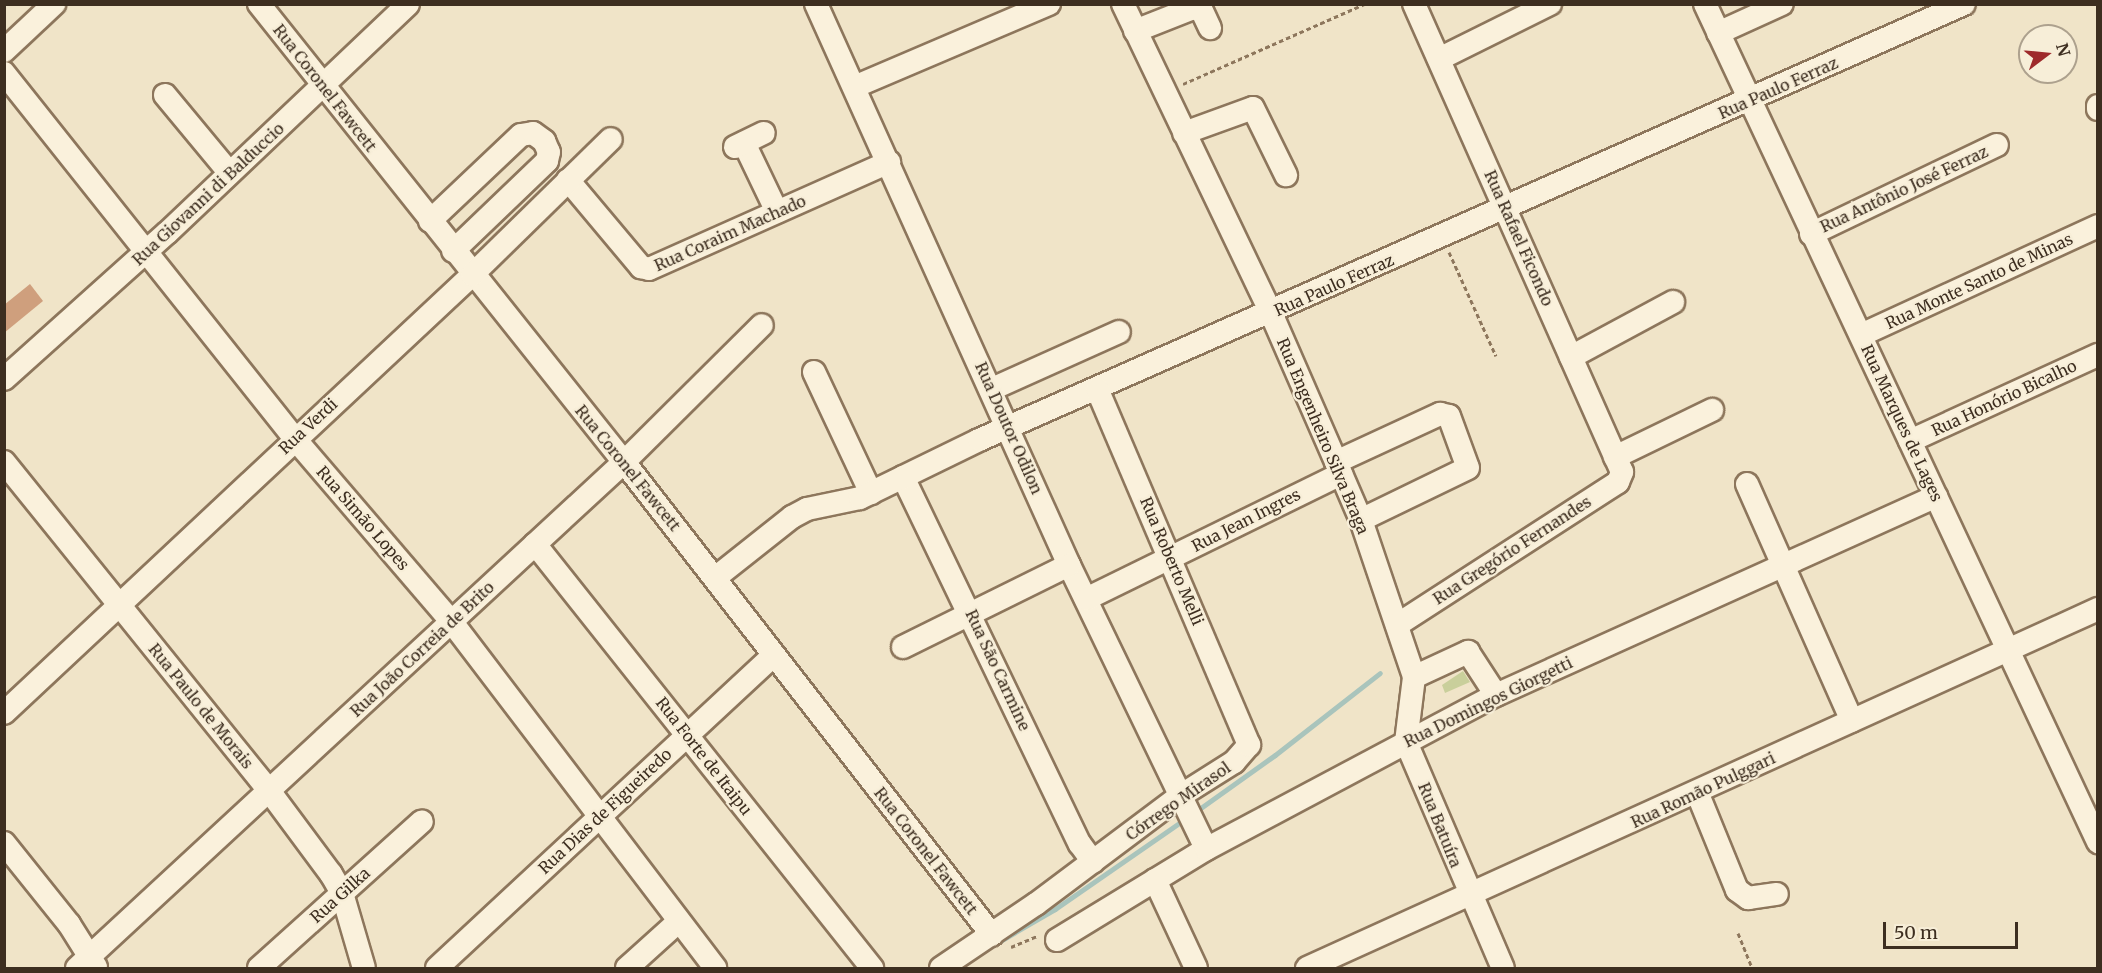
<!DOCTYPE html>
<meta charset="utf-8">
<style>
body{margin:0}
#map{position:relative;width:2102px;height:973px;overflow:hidden;background:#f0e4c8;font-family:Merriweather,serif}
div>[style]{position:absolute}
.green>*{inset:0;background:#c9cf9b}
.stream>*{height:5px;margin:-2.5px;padding:0 2.5px;transform-origin:2.5px;border-radius:2.5px;background:#a9c4bc}
.building>*{inset:0;background:#cf9f7d}
.path>*{height:3px;margin-top:-1.5px;transform-origin:0;background:repeating-linear-gradient(90deg,#8d765c 0 4.5px,transparent 0 7.5px)}
.roads{filter:drop-shadow(2px 0 #8d765c) drop-shadow(-2px 0 #8d765c) drop-shadow(0 2px #8d765c) drop-shadow(0 -2px #8d765c)}
.minor>*{height:22px;margin:-11px;padding:0 11px;transform-origin:11px;border-radius:11px;background:#faf1dc}
span{translate:-50% -50%;white-space:nowrap;text-align:center;line-height:1.15;-webkit-text-stroke:4.5px #f7eed8;paint-order:stroke}
.street-label{font-size:16px;color:#3d2e20}
.frame{position:absolute;inset:0;border:6px solid #3d2e20;pointer-events:none}
.north{position:absolute;left:2018px;top:24px;width:60px;height:60px;box-sizing:border-box;background:#f7eed8;border:2px solid #ada18e;border-radius:50%;rotate:74deg;font-size:16px;font-weight:700;line-height:24px;text-align:center;color:#3d2e20}
.north::after{content:'';display:block;margin:auto;width:21px;height:27px;background:#9e2a2b;clip-path:polygon(50% 0,100% 100%,50% 72%,0 100%)}
.scale{position:absolute;left:1883px;top:922px;width:135px;height:27px;box-sizing:border-box;border:3px solid #3d2e20;border-top:0;padding-left:8px;font-size:18px;line-height:21px;white-space:nowrap;color:#3d2e20;-webkit-text-stroke:4px #f7eed8;paint-order:stroke}
</style>
<div id="map">
<div class="green">
<i style="clip-path:polygon(1463px 671px,1470px 682px,1445px 693px,1442px 685px)"></i>
</div>
<div class="stream">
<i style="left:1195px;top:812px;width:98px;rotate:-35.5deg"></i>
<i style="left:1275px;top:755px;width:133px;rotate:-38deg"></i>
<i style="left:1000px;top:941px;width:64px;rotate:-30.2deg"></i>
<i style="left:1055px;top:909px;width:158px;rotate:-34.7deg"></i>
</div>
<div class="building">
<i style="clip-path:polygon(30px 284px,43px 301px,4px 333px,4px 305px)"></i>
</div>
<div class="path">
<i style="left:1183px;top:84px;width:198px;rotate:-23.8deg"></i>
<i style="left:1449px;top:252px;width:114px;rotate:65.7deg"></i>
<i style="left:1738px;top:933px;width:38px;rotate:68deg"></i>
<i style="left:1011px;top:947px;width:28px;rotate:-23deg"></i>
</div>
<div class="roads">
<div class="minor">
<i style="left:259px;top:4px;width:586px;rotate:51.45deg"></i>
<i style="left:624px;top:462px;width:599px;rotate:52.12deg"></i>
<i style="left:816px;top:4px;width:615px;rotate:65.73deg"></i>
<i style="left:1069px;top:565px;width:315px;rotate:64.2deg"></i>
<i style="left:1123px;top:4px;width:343px;rotate:64.4deg"></i>
<i style="left:1271px;top:313px;width:163px;rotate:66.4deg"></i>
<i style="left:1336px;top:462px;width:63px;rotate:66.7deg"></i>
<i style="left:1361px;top:520px;width:166px;rotate:71.3deg"></i>
<i style="left:1705px;top:4px;width:926px;rotate:64.87deg"></i>
<i style="left:1135px;top:31px;width:62px;rotate:-21.6deg"></i>
<i style="left:1193px;top:8px;width:9px;rotate:18deg"></i>
<i style="left:1202px;top:11px;width:19px;rotate:65deg"></i>
<i style="left:1718px;top:33px;width:70px;rotate:-24.4deg"></i>
<i style="left:4px;top:51px;width:69px;rotate:-43.2deg"></i>
<i style="left:1439px;top:59px;width:124px;rotate:-26.4deg"></i>
<i style="left:4px;top:73px;width:468px;rotate:51.5deg"></i>
<i style="left:295px;top:439px;width:240px;rotate:49.4deg"></i>
<i style="left:451px;top:621px;width:436px;rotate:52.7deg"></i>
<i style="left:854px;top:87px;width:212px;rotate:-23.1deg"></i>
<i style="left:165px;top:95px;width:100px;rotate:50.3deg"></i>
<i style="left:2098px;top:106px;width:3px;rotate:90deg"></i>
<i style="left:1184px;top:133px;width:73px;rotate:-19.9deg"></i>
<i style="left:1253px;top:108px;width:75px;rotate:63.8deg"></i>
<i style="left:744px;top:143px;width:76px;rotate:64.4deg"></i>
<i style="left:735px;top:147px;width:32px;rotate:-26deg"></i>
<i style="left:568px;top:180px;width:114px;rotate:50deg"></i>
<i style="left:641px;top:267px;width:8px;rotate:14deg"></i>
<i style="left:649px;top:269px;width:263px;rotate:-24deg"></i>
<i style="left:430px;top:221px;width:125px;rotate:-43.4deg"></i>
<i style="left:521px;top:135px;width:12px;rotate:-9deg"></i>
<i style="left:533px;top:133px;width:14px;rotate:36deg"></i>
<i style="left:544px;top:141px;width:12px;rotate:66deg"></i>
<i style="left:549px;top:152px;width:9px;rotate:103deg"></i>
<i style="left:547px;top:161px;width:130px;rotate:136.2deg"></i>
<i style="left:1811px;top:234px;width:206px;rotate:-25.6deg"></i>
<i style="left:1861px;top:335px;width:261px;rotate:-24.7deg"></i>
<i style="left:1571px;top:357px;width:116px;rotate:-28.3deg"></i>
<i style="left:814px;top:372px;width:134px;rotate:64.8deg"></i>
<i style="left:4px;top:379px;width:219px;rotate:-41.9deg"></i>
<i style="left:167px;top:233px;width:332px;rotate:-43.5deg"></i>
<i style="left:992px;top:389px;width:139px;rotate:-24.2deg"></i>
<i style="left:1910px;top:441px;width:207px;rotate:-24.6deg"></i>
<i style="left:1615px;top:457px;width:108px;rotate:-25.9deg"></i>
<i style="left:4px;top:462px;width:424px;rotate:51.1deg"></i>
<i style="left:270px;top:792px;width:102px;rotate:53.4deg"></i>
<i style="left:331px;top:874px;width:22px;rotate:60deg"></i>
<i style="left:342px;top:893px;width:78px;rotate:73.7deg"></i>
<i style="left:1336px;top:462px;width:115px;rotate:-24.8deg"></i>
<i style="left:1440px;top:414px;width:9px;rotate:13deg"></i>
<i style="left:1449px;top:416px;width:55px;rotate:69.9deg"></i>
<i style="left:1468px;top:468px;width:119px;rotate:154.1deg"></i>
<i style="left:903px;top:477px;width:407px;rotate:64.3deg"></i>
<i style="left:1080px;top:844px;width:22px;rotate:54deg"></i>
<i style="left:1747px;top:484px;width:259px;rotate:66.1deg"></i>
<i style="left:535px;top:544px;width:542px;rotate:51.52deg"></i>
<i style="left:715px;top:578px;width:98px;rotate:-38.4deg"></i>
<i style="left:792px;top:517px;width:17px;rotate:-28deg"></i>
<i style="left:807px;top:509px;width:54px;rotate:-11.7deg"></i>
<i style="left:860px;top:498px;width:132px;rotate:-26deg"></i>
<i style="left:979px;top:440px;width:1077px;rotate:-23.88deg"></i>
<i style="left:1086px;top:599px;width:284px;rotate:-26.1deg"></i>
<i style="left:1397px;top:625px;width:263px;rotate:-32.9deg"></i>
<i style="left:1618px;top:482px;width:11px;rotate:-68deg"></i>
<i style="left:1622px;top:472px;width:512px;rotate:-113.96deg"></i>
<i style="left:903px;top:647px;width:185px;rotate:-26.3deg"></i>
<i style="left:1414px;top:677px;width:65px;rotate:97deg"></i>
<i style="left:1406px;top:742px;width:246px;rotate:66.8deg"></i>
<i style="left:1414px;top:677px;width:60px;rotate:-24.8deg"></i>
<i style="left:1468px;top:652px;width:51px;rotate:56.9deg"></i>
<i style="left:4px;top:713px;width:641px;rotate:-43.1deg"></i>
<i style="left:472px;top:275px;width:194px;rotate:-44.4deg"></i>
<i style="left:1697px;top:792px;width:106px;rotate:67.8deg"></i>
<i style="left:1737px;top:890px;width:14px;rotate:36deg"></i>
<i style="left:1748px;top:898px;width:29px;rotate:-8deg"></i>
<i style="left:4px;top:843px;width:104px;rotate:51.3deg"></i>
<i style="left:69px;top:924px;width:51px;rotate:57.9deg"></i>
<i style="left:1155px;top:880px;width:97px;rotate:65deg"></i>
<i style="left:1057px;top:940px;width:175px;rotate:-31.4deg"></i>
<i style="left:1206px;top:849px;width:328px;rotate:-28deg"></i>
<i style="left:1496px;top:695px;width:483px;rotate:-24.3deg"></i>
<i style="left:77px;top:968px;width:745px;rotate:-42.77deg"></i>
<i style="left:624px;top:462px;width:194px;rotate:-44.8deg"></i>
<i style="left:259px;top:968px;width:219px;rotate:-42deg"></i>
<i style="left:437px;top:968px;width:460px;rotate:-42.9deg"></i>
<i style="left:627px;top:968px;width:70px;rotate:-42.1deg"></i>
<i style="left:941px;top:968px;width:115px;rotate:-34deg"></i>
<i style="left:1036px;top:904px;width:180px;rotate:-36.9deg"></i>
<i style="left:1180px;top:796px;width:64px;rotate:-32.2deg"></i>
<i style="left:1234px;top:762px;width:23px;rotate:-49deg"></i>
<i style="left:1249px;top:745px;width:387px;rotate:-113.1deg"></i>
<i style="left:1307px;top:968px;width:869px;rotate:-24.41deg"></i>
</div>
</div>
<div class="street-label">
<span style="left:325px;top:88px;rotate:52deg">Rua Coronel Fawcett</span>
<span style="left:1778px;top:88px;rotate:-24deg">Rua Paulo Ferraz</span>
<span style="left:1904px;top:189px;rotate:-25deg">Rua Antônio José Ferraz</span>
<span style="left:208px;top:194px;rotate:-43deg">Rua Giovanni di Balduccio</span>
<span style="left:730px;top:233px;rotate:-24deg">Rua Coraim Machado</span>
<span style="left:1519px;top:238px;rotate:66deg">Rua Rafael Ficondo</span>
<span style="left:1979px;top:281px;rotate:-25deg">Rua Monte Santo de Minas</span>
<span style="left:1334px;top:285px;rotate:-24deg">Rua Paulo Ferraz</span>
<span style="left:2004px;top:398px;rotate:-25deg">Rua Honório Bicalho</span>
<span style="left:1902px;top:423px;rotate:65deg">Rua Marques de Lages</span>
<span style="left:308px;top:426px;rotate:-43deg">Rua Verdi</span>
<span style="left:1009px;top:428px;rotate:66deg">Rua Doutor Odilon</span>
<span style="left:1323px;top:436px;rotate:67deg">Rua Engenheiro Silva Braga</span>
<span style="left:628px;top:468px;rotate:51deg">Rua Coronel Fawcett</span>
<span style="left:363px;top:518px;rotate:49deg">Rua Simão Lopes</span>
<span style="left:1246px;top:520px;rotate:-27deg">Rua Jean Ingres</span>
<span style="left:1512px;top:550px;rotate:-33deg">Rua Gregório Fernandes</span>
<span style="left:1172px;top:561px;rotate:67deg">Rua Roberto Melli</span>
<span style="left:422px;top:649px;rotate:-43deg">Rua João Correia de Brito</span>
<span style="left:998px;top:670px;rotate:65deg">Rua São Carmine</span>
<span style="left:1488px;top:702px;rotate:-26deg">Rua Domingos Giorgetti</span>
<span style="left:201px;top:706px;rotate:51deg">Rua Paulo de Morais</span>
<span style="left:704px;top:756px;rotate:52deg">Rua Forte de Itaipu</span>
<span style="left:1703px;top:790px;rotate:-25deg">Rua Romão Pulggari</span>
<span style="left:1178px;top:801px;rotate:-35deg">Córrego Mirasol</span>
<span style="left:605px;top:811px;rotate:-43deg">Rua Dias de Figueiredo</span>
<span style="left:1440px;top:825px;rotate:68deg">Rua Batuíra</span>
<span style="left:926px;top:851px;rotate:52deg">Rua Coronel Fawcett</span>
<span style="left:340px;top:895px;rotate:-42deg">Rua Gilka</span>
</div>
<div class="frame"></div>
<div class="north">N</div>
<div class="scale">50 m</div>
</div>
